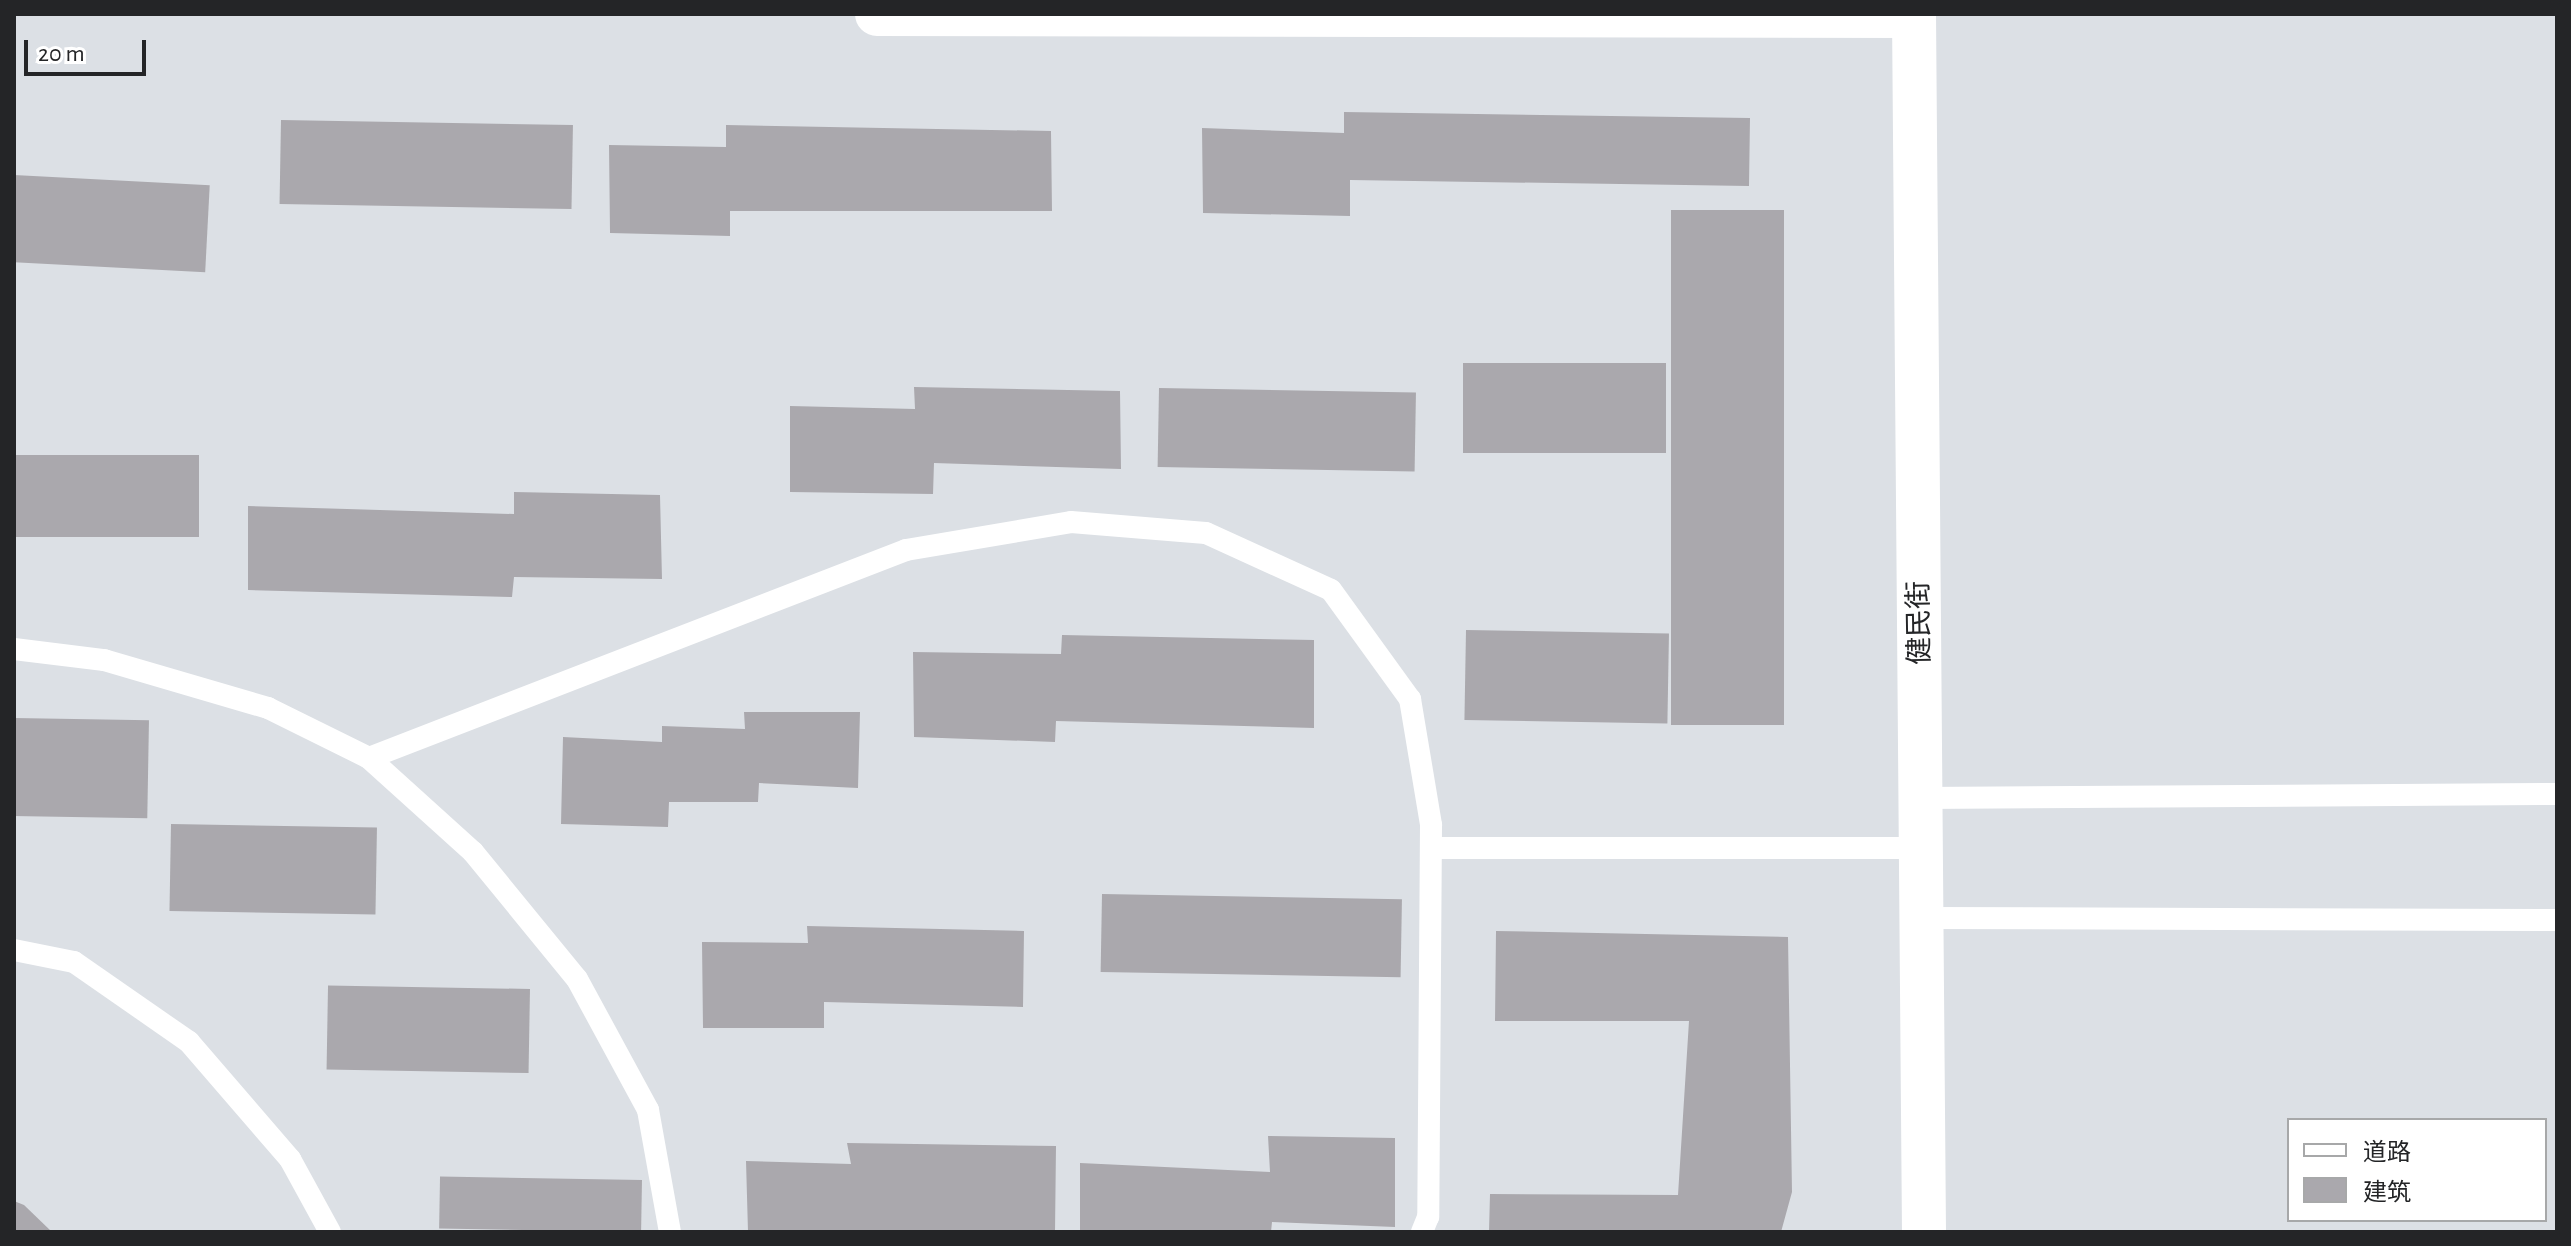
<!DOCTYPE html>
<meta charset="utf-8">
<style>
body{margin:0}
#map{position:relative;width:2571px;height:1246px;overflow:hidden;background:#dce0e5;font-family:"Alegreya Sans","Noto Sans SC",sans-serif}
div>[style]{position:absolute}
.building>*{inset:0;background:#aaa8ad;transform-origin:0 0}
.lane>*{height:22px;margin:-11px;padding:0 11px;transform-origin:11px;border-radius:11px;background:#fff}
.secondary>*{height:44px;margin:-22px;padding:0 22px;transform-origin:22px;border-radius:22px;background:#fff}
span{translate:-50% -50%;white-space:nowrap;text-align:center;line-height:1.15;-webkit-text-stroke:7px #fff;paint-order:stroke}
.street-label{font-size:28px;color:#242527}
.frame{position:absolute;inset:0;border:16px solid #242527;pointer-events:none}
.legend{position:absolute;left:2287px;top:1118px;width:260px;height:104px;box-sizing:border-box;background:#fff;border:2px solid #a7a8a9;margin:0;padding:10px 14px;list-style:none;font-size:24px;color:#242527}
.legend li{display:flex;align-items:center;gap:16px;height:40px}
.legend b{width:40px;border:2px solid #a7a8a9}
.scale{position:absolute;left:24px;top:40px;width:122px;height:36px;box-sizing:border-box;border:4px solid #242527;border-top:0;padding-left:10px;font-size:24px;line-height:28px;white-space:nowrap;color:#242527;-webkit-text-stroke:6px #fff;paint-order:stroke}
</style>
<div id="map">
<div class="building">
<i style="clip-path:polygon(1344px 112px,1750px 118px,1749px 186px,1350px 180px,1350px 216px,1203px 213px,1202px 128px,1344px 133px)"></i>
<i style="left:281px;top:120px;width:292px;height:84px;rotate:1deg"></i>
<i style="clip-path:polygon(726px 125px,1051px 131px,1052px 211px,730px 211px,730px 236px,610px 233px,609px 145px,726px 147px)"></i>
<i style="left:14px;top:175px;width:196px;height:87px;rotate:3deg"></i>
<i style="left:1671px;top:210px;width:113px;height:515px"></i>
<i style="left:1463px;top:363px;width:203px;height:90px"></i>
<i style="clip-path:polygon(914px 387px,1120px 391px,1121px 469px,934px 463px,933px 494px,790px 492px,790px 406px,915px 409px)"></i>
<i style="left:1159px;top:388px;width:257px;height:79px;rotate:1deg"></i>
<i style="left:14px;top:455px;width:185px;height:82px"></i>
<i style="clip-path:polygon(514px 492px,660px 495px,662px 579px,514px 577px,512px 597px,248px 590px,248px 506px,514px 514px)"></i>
<i style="left:1466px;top:630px;width:203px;height:90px;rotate:1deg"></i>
<i style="clip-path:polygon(1062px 635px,1314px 640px,1314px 728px,1056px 721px,1055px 742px,914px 737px,913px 652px,1061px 654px)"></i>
<i style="clip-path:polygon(744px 712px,860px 712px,858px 788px,759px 783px,758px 802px,669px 802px,668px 827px,561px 824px,563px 737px,662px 742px,662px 726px,745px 729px)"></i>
<i style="left:14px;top:718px;width:135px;height:98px;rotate:1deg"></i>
<i style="left:171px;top:824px;width:206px;height:87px;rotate:1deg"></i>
<i style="left:1102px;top:894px;width:300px;height:78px;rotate:1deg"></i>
<i style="clip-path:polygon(807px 926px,1024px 931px,1023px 1007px,824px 1002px,824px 1028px,703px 1028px,702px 942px,808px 943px)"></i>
<i style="clip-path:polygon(1496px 931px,1788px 937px,1792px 1192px,1781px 1232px,1489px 1232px,1490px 1194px,1678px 1195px,1689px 1021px,1495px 1021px)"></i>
<i style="left:530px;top:989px;width:84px;height:202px;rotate:91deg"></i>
<i style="clip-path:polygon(1268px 1136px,1395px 1138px,1395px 1227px,1272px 1222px,1271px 1232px,1080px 1232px,1080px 1163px,1270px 1172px)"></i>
<i style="clip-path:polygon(847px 1143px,1056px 1146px,1055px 1232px,748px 1232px,746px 1161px,851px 1164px)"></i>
<i style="left:642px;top:1180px;width:52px;height:202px;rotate:91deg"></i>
<i style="clip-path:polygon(14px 1201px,24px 1205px,52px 1232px,14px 1232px)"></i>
</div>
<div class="lane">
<i style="left:14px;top:649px;width:91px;rotate:7deg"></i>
<i style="left:104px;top:660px;width:171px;rotate:16.3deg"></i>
<i style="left:268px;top:708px;width:113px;rotate:26.3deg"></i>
<i style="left:369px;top:758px;width:140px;rotate:42.1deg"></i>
<i style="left:473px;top:852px;width:164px;rotate:50.7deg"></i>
<i style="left:577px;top:979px;width:149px;rotate:61.5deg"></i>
<i style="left:648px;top:1110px;width:124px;rotate:79.8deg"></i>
<i style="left:369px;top:758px;width:576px;rotate:-21.17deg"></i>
<i style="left:906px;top:550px;width:167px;rotate:-9.6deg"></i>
<i style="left:1071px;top:522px;width:135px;rotate:4.7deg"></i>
<i style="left:1206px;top:533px;width:137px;rotate:24.5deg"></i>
<i style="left:1331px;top:590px;width:135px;rotate:54.1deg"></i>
<i style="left:1410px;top:699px;width:128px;rotate:80.5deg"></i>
<i style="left:1431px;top:825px;width:392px;rotate:90.4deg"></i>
<i style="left:1428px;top:1217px;width:16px;rotate:112deg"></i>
<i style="left:1922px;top:798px;width:635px;rotate:-0.36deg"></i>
<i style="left:1431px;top:848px;width:492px"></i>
<i style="left:1924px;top:918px;width:633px;rotate:0.18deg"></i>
<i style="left:14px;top:950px;width:61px;rotate:11.3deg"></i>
<i style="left:74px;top:962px;width:140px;rotate:34.8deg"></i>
<i style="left:189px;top:1042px;width:155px;rotate:49.2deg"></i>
<i style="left:290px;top:1159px;width:83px;rotate:61.3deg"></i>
</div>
<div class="secondary">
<i style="left:877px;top:14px;width:1037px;rotate:0.11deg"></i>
<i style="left:1914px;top:14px;width:1218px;rotate:89.53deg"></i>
</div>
<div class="street-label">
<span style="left:1920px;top:623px;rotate:-91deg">健民街</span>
</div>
<div class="frame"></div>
<ul class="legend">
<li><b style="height:10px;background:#fff"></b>道路</li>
<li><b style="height:22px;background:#aaa8ad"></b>建筑</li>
</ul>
<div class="scale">20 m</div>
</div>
